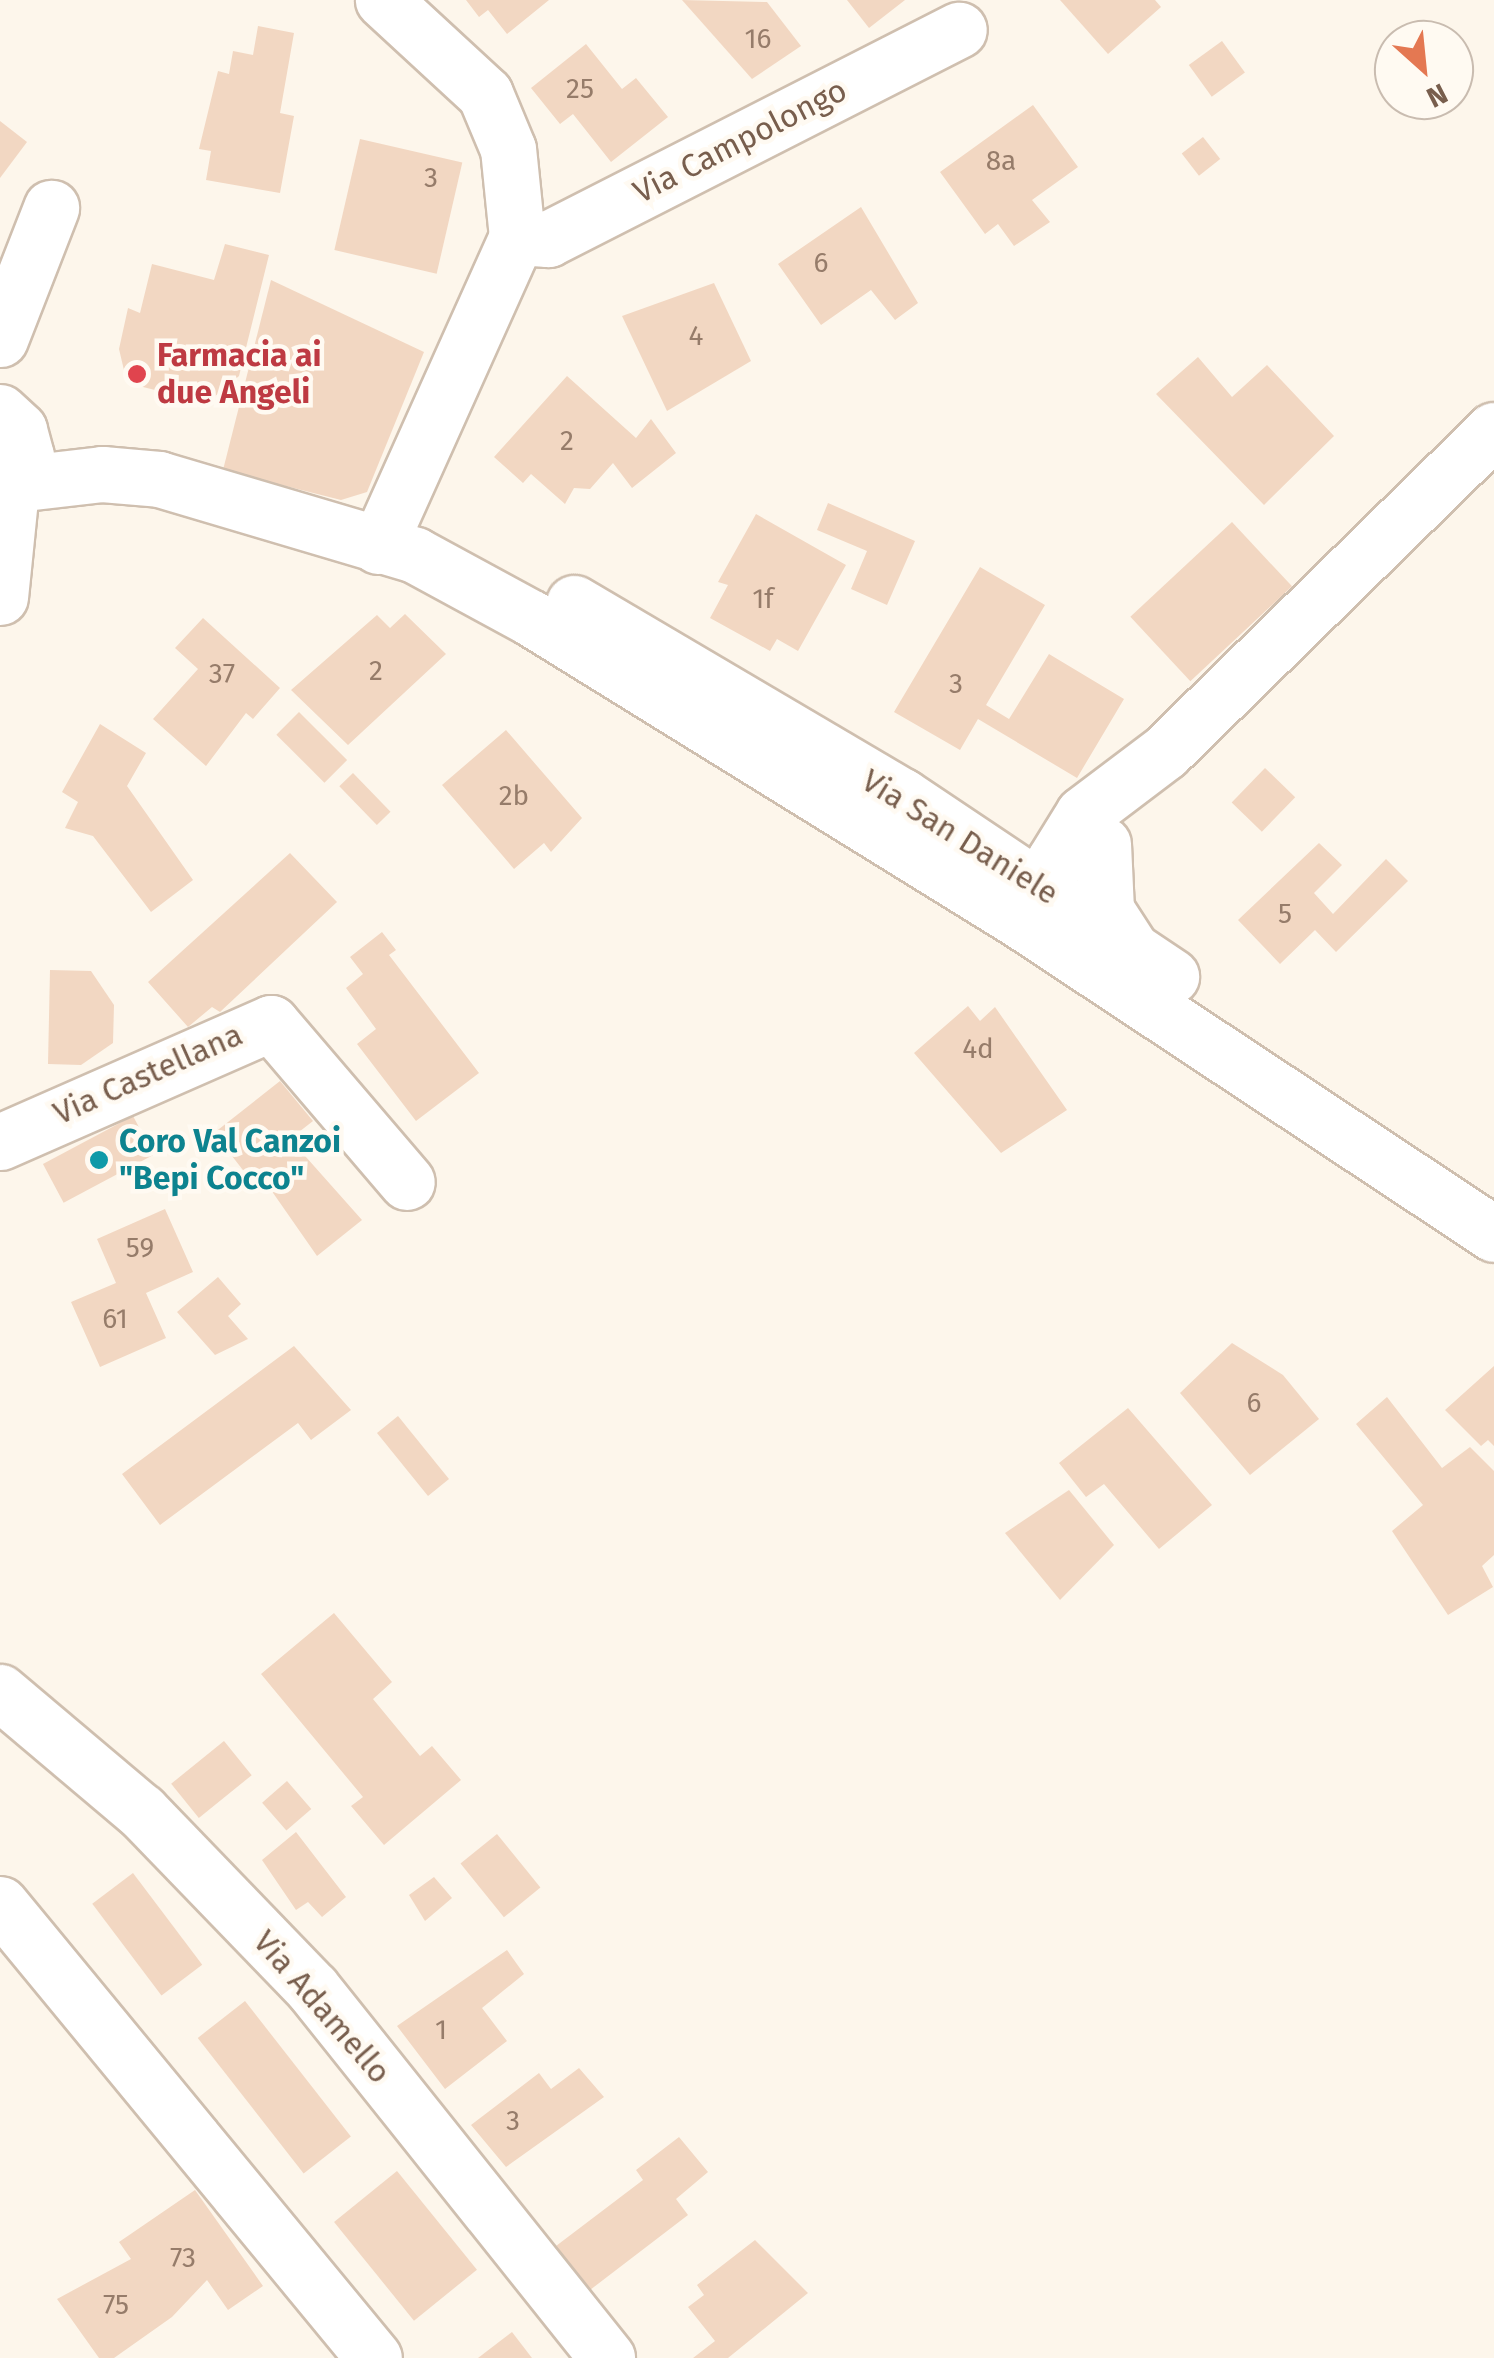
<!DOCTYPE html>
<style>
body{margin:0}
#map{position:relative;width:1494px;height:2358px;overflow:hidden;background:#fdf6eb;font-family:"Fira Sans",sans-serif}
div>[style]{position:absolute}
.building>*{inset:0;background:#f2d7c2;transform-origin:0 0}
.roads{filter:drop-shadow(2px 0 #cfbfaf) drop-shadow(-2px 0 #cfbfaf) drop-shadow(0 2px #cfbfaf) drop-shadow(0 -2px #cfbfaf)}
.minor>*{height:55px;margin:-27.5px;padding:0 27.5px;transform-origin:27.5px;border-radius:27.5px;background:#fff}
.dots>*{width:28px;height:28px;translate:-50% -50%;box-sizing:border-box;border:5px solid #fffaf2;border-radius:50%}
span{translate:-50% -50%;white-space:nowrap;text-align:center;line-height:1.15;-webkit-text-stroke:9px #fffaf2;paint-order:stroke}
.number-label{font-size:28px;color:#967c6a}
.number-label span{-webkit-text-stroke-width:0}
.street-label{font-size:32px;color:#785e4d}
.health-label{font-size:32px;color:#be3a42;font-weight:700}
.left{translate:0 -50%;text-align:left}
.culture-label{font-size:32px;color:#0d838f;font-weight:700}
.north{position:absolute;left:1374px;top:20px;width:100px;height:100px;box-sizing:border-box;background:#fffaf2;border:2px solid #c9bcb0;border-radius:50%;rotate:153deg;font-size:28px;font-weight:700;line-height:40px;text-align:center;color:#785e4d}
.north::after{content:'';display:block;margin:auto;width:35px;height:45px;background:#e47852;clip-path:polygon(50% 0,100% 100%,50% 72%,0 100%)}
</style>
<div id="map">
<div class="building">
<i style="clip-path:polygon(466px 0,549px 0,507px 34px,488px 10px,479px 17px)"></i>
<i style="clip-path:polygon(682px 0,767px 2px,801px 46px,752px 79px)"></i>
<i style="clip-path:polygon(847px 0,905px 0,869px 28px)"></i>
<i style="clip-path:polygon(1060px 0,1155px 0,1161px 7px,1108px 54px)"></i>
<i style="clip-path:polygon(258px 26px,294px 33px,280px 113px,294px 116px,280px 193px,206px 180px,211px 151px,199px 149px,218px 71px,229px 74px,233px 51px,253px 55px)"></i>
<i style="left:1222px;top:41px;width:39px;height:41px;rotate:54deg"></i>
<i style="clip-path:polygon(586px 44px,622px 89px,636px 78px,668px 117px,611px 162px,573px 114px,560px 124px,531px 88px)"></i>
<i style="clip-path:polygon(1033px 105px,1078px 167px,1032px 200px,1050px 222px,1014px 246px,998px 224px,985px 234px,940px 172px)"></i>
<i style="clip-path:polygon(0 121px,27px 142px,0 178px)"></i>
<i style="left:1203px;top:137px;width:28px;height:27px;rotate:52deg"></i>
<i style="left:360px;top:139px;width:105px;height:114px;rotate:13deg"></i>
<i style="clip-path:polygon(861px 207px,918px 303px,895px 320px,871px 290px,821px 325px,778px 264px)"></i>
<i style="clip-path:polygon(225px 244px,269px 255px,239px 376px,207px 403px,127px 383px,119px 349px,128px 308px,140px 313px,152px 264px,214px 280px)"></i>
<i style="clip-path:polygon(271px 280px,424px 352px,367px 492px,341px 500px,223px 470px)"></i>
<i style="clip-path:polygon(714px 283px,751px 361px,667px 411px,622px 316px)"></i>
<i style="clip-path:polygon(1198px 357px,1232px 397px,1267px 365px,1334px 436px,1264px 505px,1156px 394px)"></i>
<i style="clip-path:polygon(567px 376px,636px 438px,651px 419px,676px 453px,632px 488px,613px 463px,590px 489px,574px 488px,565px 504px,531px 474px,523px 483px,494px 457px)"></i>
<i style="clip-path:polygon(828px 503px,915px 541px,887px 605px,851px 589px,867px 551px,817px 530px)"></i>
<i style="clip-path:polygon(756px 514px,846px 565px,798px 651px,777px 639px,770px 651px,710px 618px,728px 585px,718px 582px)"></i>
<i style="left:1232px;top:522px;width:88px;height:139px;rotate:47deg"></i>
<i style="clip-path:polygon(980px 567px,1045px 605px,986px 705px,1009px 719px,1049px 654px,1124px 699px,1077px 778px,978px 719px,960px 750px,894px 712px)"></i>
<i style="clip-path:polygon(405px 614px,446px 654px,348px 745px,291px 690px,377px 615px,390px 628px)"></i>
<i style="clip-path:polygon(203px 618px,280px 688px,253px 719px,246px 713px,206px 766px,153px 719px,198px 669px,175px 648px)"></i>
<i style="left:299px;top:712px;width:68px;height:32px;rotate:45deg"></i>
<i style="clip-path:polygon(100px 724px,146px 753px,127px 786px,193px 880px,151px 912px,93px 836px,65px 828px,78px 802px,62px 792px)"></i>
<i style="clip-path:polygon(506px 730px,582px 818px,551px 852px,544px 843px,514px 869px,442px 785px)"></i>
<i style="left:1265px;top:768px;width:42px;height:48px;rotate:44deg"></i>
<i style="left:353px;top:773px;width:54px;height:19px;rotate:46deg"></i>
<i style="clip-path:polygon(1319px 843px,1342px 865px,1314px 893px,1333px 914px,1386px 859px,1408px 881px,1336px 952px,1315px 930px,1280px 964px,1238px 920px)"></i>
<i style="clip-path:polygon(290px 853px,337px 902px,220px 1012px,212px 1007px,188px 1027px,148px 982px)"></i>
<i style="clip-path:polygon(382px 932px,396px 950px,389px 955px,479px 1073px,416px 1121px,357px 1044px,376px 1029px,346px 988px,363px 974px,350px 957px)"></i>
<i style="clip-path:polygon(50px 970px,91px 971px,114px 1005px,113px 1043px,81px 1065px,48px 1064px)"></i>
<i style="clip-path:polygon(968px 1006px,980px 1021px,995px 1007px,1067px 1110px,1001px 1153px,914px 1053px)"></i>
<i style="clip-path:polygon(280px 1081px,313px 1121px,290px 1139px,362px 1220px,317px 1256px,255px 1167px,246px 1174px,214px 1133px)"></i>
<i style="left:133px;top:1116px;width:44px;height:102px;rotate:62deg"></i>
<i style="clip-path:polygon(165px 1209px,193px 1272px,146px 1293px,166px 1338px,100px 1367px,71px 1302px,116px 1283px,97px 1239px)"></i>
<i style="clip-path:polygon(218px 1277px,241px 1304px,228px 1316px,248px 1339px,215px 1355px,177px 1312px)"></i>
<i style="clip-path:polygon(1232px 1343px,1283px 1375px,1319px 1419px,1250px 1475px,1180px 1393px)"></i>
<i style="clip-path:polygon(294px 1346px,351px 1410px,311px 1440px,298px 1423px,160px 1525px,122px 1474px)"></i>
<i style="clip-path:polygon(1494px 1366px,1494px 1446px,1488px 1440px,1481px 1446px,1445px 1410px)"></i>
<i style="clip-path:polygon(1387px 1397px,1442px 1468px,1470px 1447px,1494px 1471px,1494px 1555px,1482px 1566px,1493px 1587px,1448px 1615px,1392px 1531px,1423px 1505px,1356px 1424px)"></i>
<i style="clip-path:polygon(1128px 1408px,1212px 1505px,1159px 1549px,1104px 1484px,1086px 1497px,1059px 1463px)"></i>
<i style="left:398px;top:1416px;width:81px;height:27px;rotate:51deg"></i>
<i style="clip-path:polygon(1069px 1490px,1114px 1545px,1060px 1600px,1005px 1533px)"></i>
<i style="clip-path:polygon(334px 1613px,392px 1682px,373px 1699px,420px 1756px,432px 1746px,461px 1780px,384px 1845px,351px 1806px,363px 1797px,261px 1674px)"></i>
<i style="left:224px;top:1741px;width:44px;height:68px;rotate:51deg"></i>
<i style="left:287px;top:1781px;width:37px;height:33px;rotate:49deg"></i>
<i style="clip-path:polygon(296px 1832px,346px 1897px,322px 1917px,308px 1902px,296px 1910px,262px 1860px)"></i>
<i style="left:497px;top:1834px;width:69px;height:47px;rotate:51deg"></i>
<i style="left:133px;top:1873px;width:115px;height:51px;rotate:53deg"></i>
<i style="clip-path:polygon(434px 1877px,452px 1898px,425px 1921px,409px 1895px)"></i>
<i style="clip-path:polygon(507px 1950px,524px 1974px,482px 2008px,507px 2041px,445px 2089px,397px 2026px)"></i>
<i style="left:245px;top:2001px;width:172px;height:60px;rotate:52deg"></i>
<i style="clip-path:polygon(579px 2068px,604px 2097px,506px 2167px,471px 2125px,539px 2073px,551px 2089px)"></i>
<i style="clip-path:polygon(679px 2137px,708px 2172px,676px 2199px,688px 2215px,590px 2290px,556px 2246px,643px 2180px,636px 2170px)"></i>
<i style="left:397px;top:2171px;width:127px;height:81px;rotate:51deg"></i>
<i style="clip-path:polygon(195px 2190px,263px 2286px,228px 2310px,207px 2280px,172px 2317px,114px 2358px,99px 2358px,57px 2299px,131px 2259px,119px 2242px)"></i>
<i style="clip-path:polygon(755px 2240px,808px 2293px,728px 2358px,693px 2358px,715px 2341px,688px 2307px,704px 2295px,697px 2285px)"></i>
<i style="clip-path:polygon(512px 2332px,532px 2358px,478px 2358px)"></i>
</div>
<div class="roads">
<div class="minor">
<i style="left:517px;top:237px;width:31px;rotate:4deg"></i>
<i style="left:548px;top:239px;width:461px;rotate:-27deg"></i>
<i style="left:0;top:339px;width:141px;rotate:-68.7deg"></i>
<i style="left:0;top:412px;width:26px;rotate:43deg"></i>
<i style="left:19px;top:430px;width:27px;rotate:75deg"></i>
<i style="left:26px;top:456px;width:30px;rotate:110deg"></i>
<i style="left:16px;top:484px;width:20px;rotate:143deg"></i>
<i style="left:16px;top:484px;width:87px;rotate:-6.6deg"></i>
<i style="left:102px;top:474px;width:57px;rotate:5deg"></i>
<i style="left:159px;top:479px;width:267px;rotate:16.5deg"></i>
<i style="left:415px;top:555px;width:132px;rotate:28.5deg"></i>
<i style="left:531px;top:618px;width:576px;rotate:31.73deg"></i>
<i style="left:1021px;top:921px;width:567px;rotate:33.49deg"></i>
<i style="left:378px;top:546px;width:339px;rotate:-65.8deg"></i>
<i style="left:517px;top:237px;width:88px;rotate:-95.8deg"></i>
<i style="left:508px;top:149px;width:60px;rotate:-112.7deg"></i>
<i style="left:485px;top:94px;width:139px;rotate:-137.3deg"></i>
<i style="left:0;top:597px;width:109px;rotate:-84.2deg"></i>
<i style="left:574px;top:603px;width:381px;rotate:30.5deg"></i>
<i style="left:902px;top:796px;width:324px;rotate:33.8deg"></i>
<i style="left:1103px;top:844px;width:66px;rotate:87.4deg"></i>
<i style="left:1106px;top:910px;width:44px;rotate:57deg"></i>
<i style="left:1062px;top:921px;width:16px;rotate:-142deg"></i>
<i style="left:1049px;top:911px;width:20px;rotate:-99deg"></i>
<i style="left:1046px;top:891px;width:31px;rotate:-75deg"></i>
<i style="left:1054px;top:861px;width:55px;rotate:-58.3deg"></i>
<i style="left:1083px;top:814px;width:103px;rotate:-37.1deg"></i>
<i style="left:1165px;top:752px;width:460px;rotate:-44.4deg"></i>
<i style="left:0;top:1142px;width:296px;rotate:-23.7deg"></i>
<i style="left:271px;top:1023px;width:209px;rotate:49.5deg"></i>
<i style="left:0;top:1692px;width:185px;rotate:40.2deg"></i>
<i style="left:141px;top:1811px;width:246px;rotate:46deg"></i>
<i style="left:312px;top:1988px;width:473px;rotate:51.4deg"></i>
<i style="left:0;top:1904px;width:588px;rotate:50.52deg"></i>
</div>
</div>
<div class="dots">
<i style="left:137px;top:374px;background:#e0444e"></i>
<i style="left:99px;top:1160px;background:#0f9aa8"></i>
</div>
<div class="number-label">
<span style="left:758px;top:39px">16</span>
<span style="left:580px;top:89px">25</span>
<span style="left:1001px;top:161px">8a</span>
<span style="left:431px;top:178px">3</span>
<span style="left:821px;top:263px">6</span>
<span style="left:696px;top:336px">4</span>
<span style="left:567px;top:441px">2</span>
<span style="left:763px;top:599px">1f</span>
<span style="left:376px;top:671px">2</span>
<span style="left:222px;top:674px">37</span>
<span style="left:956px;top:684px">3</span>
<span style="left:514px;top:796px">2b</span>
<span style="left:1285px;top:914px">5</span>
<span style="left:978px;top:1049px">4d</span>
<span style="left:140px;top:1248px">59</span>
<span style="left:115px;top:1319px">61</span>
<span style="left:1254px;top:1403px">6</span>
<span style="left:441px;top:2030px">1</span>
<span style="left:513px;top:2121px">3</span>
<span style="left:183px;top:2258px">73</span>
<span style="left:116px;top:2305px">75</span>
</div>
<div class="street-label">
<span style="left:740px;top:141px;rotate:-27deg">Via Campolongo</span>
<span style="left:960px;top:837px;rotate:32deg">Via San Daniele</span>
<span style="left:148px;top:1074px;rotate:-24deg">Via Castellana</span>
<span style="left:322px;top:2007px;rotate:49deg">Via Adamello</span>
</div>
<div class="health-label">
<span class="left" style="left:157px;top:374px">Farmacia ai<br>due Angeli</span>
</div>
<div class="culture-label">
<span class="left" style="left:119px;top:1160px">Coro Val Canzoi<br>"Bepi Cocco"</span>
</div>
<div class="north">N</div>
</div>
